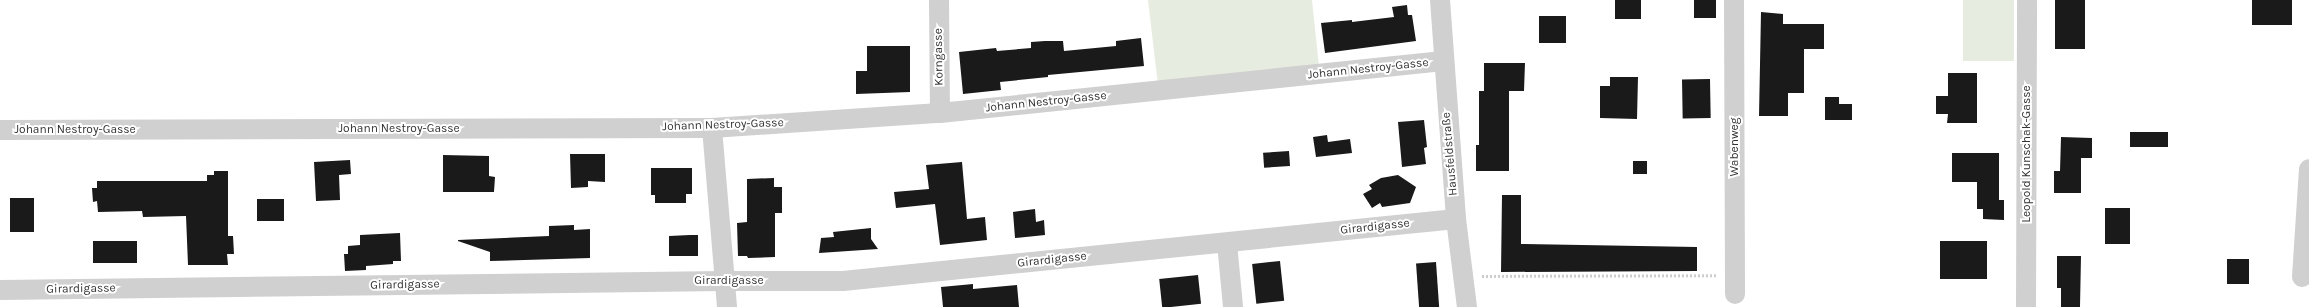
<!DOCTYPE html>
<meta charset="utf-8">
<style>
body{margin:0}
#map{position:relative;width:2309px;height:307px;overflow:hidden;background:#fff;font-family:Karla,sans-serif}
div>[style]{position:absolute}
.green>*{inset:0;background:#e6ecdf;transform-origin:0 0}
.building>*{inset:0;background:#1a1a1a;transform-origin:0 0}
.path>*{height:2.5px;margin-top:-1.25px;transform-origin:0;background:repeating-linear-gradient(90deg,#cdcdcd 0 2px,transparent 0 4px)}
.minor>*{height:20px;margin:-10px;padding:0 10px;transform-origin:10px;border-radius:10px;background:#d0d0d0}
span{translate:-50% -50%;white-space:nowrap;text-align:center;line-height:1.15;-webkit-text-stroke:4px #fff;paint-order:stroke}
.street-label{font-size:12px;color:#333}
</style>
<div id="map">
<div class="green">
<i style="clip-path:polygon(1148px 0,1312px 0,1319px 67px,1158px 85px)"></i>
<i style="left:1963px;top:0;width:51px;height:61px"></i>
</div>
<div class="building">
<i style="left:1615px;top:0;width:26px;height:19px"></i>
<i style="left:1694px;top:0;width:22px;height:18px"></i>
<i style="left:2055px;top:0;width:30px;height:49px"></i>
<i style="left:2252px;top:0;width:40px;height:25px"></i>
<i style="clip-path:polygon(1407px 5px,1408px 15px,1412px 15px,1416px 41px,1325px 53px,1321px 23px,1352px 20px,1352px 22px,1394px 17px,1392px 7px)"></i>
<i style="clip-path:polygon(1761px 12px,1783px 14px,1783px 24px,1824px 24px,1824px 49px,1804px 49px,1804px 93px,1788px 93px,1788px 116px,1759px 116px)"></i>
<i style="left:1539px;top:16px;width:27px;height:27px"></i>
<i style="clip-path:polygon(1141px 38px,1144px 66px,1048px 75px,1048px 77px,1000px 82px,1001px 90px,963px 94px,959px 52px,996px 48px,997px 51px,1031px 48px,1031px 42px,1045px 41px,1063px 41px,1064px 51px,1116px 46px,1116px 41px)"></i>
<i style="clip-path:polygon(867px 46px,910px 46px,910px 92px,856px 94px,856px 71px,867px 71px)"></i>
<i style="clip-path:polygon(1484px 63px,1525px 63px,1524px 91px,1509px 91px,1509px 171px,1476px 171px,1476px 145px,1479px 145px,1479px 91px,1484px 91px)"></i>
<i style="clip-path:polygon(1948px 73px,1977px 73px,1977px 123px,1947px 123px,1948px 114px,1936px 114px,1936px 96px,1948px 96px)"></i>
<i style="clip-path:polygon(1610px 77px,1638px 77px,1637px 119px,1600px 118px,1600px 86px,1610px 86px)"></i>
<i style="left:1710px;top:79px;width:39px;height:28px;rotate:89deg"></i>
<i style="clip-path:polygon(1825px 97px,1839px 97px,1839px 104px,1852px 104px,1852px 120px,1825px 120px)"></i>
<i style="clip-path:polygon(1424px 120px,1427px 147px,1424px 148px,1426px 164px,1402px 167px,1398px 122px)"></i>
<i style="left:2130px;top:132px;width:38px;height:15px"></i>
<i style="clip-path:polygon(1327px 135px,1328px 142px,1350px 139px,1352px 153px,1316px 157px,1313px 137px)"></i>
<i style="clip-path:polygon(2061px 137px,2092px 138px,2092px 158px,2081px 158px,2081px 193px,2054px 193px,2054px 171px,2060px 171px)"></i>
<i style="left:1289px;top:151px;width:15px;height:26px;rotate:86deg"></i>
<i style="clip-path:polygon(1952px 153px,1999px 153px,1999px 200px,2004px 200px,2004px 220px,1983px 219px,1983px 209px,1977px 209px,1977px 182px,1952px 182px)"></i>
<i style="clip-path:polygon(570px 154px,605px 154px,605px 182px,588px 181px,588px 187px,571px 188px)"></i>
<i style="clip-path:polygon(443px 155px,489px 156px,489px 176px,495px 177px,494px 192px,443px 192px)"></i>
<i style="clip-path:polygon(350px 160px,351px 174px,339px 175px,340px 200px,316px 201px,314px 162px)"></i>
<i style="left:1633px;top:161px;width:14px;height:13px"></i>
<i style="clip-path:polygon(962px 162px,967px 219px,985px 217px,987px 240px,940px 245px,935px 204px,896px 208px,894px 192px,929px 189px,926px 165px)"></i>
<i style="clip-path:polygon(651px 168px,692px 168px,692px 194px,686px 194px,686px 203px,655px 203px,655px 195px,651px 195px)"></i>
<i style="clip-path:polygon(214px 171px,228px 171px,228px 236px,233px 236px,234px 254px,227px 254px,228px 265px,188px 265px,186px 216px,143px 217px,142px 211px,98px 212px,97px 201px,93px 202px,92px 188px,97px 188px,97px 181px,207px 181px,207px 175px,214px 175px)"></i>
<i style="clip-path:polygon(1398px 175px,1416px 187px,1410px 203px,1382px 207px,1380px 203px,1372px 208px,1363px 194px,1372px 189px,1369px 185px,1381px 178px)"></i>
<i style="clip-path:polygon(774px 178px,774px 187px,782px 187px,782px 213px,775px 213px,775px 257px,748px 258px,747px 256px,738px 256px,737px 223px,747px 222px,747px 179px)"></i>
<i style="clip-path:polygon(1502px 195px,1521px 195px,1521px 244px,1697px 247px,1697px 271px,1501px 272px)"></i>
<i style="left:34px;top:198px;width:34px;height:24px;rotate:90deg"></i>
<i style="left:284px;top:199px;width:22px;height:27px;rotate:90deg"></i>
<i style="left:2105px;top:208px;width:25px;height:36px"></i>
<i style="clip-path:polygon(1035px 209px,1036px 222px,1044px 220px,1045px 235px,1015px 238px,1013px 212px)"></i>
<i style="clip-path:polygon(574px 225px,574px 230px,590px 229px,590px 258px,490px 261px,490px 252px,458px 241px,458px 240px,549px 236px,549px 226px)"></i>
<i style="clip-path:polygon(871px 228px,871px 239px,878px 249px,819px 253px,821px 238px,834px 237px,833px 232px)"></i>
<i style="clip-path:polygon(400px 233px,401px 261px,393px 261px,393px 264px,366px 266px,366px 270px,345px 271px,344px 254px,348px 254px,348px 246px,360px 245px,360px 235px)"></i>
<i style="clip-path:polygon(690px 235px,698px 235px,698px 256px,669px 256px,669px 236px)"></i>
<i style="left:137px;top:241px;width:22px;height:44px;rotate:90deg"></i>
<i style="left:1940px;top:241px;width:47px;height:38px"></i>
<i style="clip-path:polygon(2057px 256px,2081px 256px,2080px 307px,2061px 307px,2061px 288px,2057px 288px)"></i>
<i style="left:2227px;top:259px;width:22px;height:25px"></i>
<i style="left:1280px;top:261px;width:40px;height:28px;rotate:84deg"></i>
<i style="left:1436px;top:262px;width:45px;height:20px;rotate:86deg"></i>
<i style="left:1198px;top:275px;width:29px;height:39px;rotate:84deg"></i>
<i style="clip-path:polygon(973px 284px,973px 289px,1017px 285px,1019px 307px,943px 307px,941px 287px)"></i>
</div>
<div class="path">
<i style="left:1482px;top:276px;width:235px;rotate:-0.2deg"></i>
</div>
<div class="minor">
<i style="left:939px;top:0;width:113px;rotate:89.5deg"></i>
<i style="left:1440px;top:0;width:220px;rotate:85.8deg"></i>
<i style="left:1456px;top:219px;width:89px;rotate:82.9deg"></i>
<i style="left:1734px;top:0;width:294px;rotate:89.8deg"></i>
<i style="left:712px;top:128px;width:180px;rotate:85.2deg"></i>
<i style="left:0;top:130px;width:712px;rotate:-0.16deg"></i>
<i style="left:712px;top:128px;width:228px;rotate:-3.8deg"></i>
<i style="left:940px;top:113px;width:506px;rotate:-5.9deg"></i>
<i style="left:1227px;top:243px;width:64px;rotate:84.6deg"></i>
<i style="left:2302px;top:277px;width:108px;rotate:-86.3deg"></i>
<i style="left:0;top:290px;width:724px;rotate:-0.71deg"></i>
<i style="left:724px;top:281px;width:119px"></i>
<i style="left:843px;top:281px;width:616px;rotate:-5.78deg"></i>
<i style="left:2026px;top:307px;width:307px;rotate:-89.8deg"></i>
</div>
<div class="street-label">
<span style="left:939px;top:57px;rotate:-91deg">Korngasse</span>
<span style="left:1368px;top:69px;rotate:-6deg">Johann Nestroy-Gasse</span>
<span style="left:1046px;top:102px;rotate:-6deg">Johann Nestroy-Gasse</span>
<span style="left:723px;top:125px;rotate:-2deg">Johann Nestroy-Gasse</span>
<span style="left:399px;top:129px">Johann Nestroy-Gasse</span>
<span style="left:75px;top:130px">Johann Nestroy-Gasse</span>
<span style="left:1735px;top:147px;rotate:-90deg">Wabenweg</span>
<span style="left:1450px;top:154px;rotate:-95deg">Hausfeldstraße</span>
<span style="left:2027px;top:154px;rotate:-90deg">Leopold Kunschak-Gasse</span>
<span style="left:1375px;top:227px;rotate:-6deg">Girardigasse</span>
<span style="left:1052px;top:260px;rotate:-6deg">Girardigasse</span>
<span style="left:729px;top:281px">Girardigasse</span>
<span style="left:405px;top:285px;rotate:-1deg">Girardigasse</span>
<span style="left:81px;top:289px;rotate:-1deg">Girardigasse</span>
</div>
</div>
